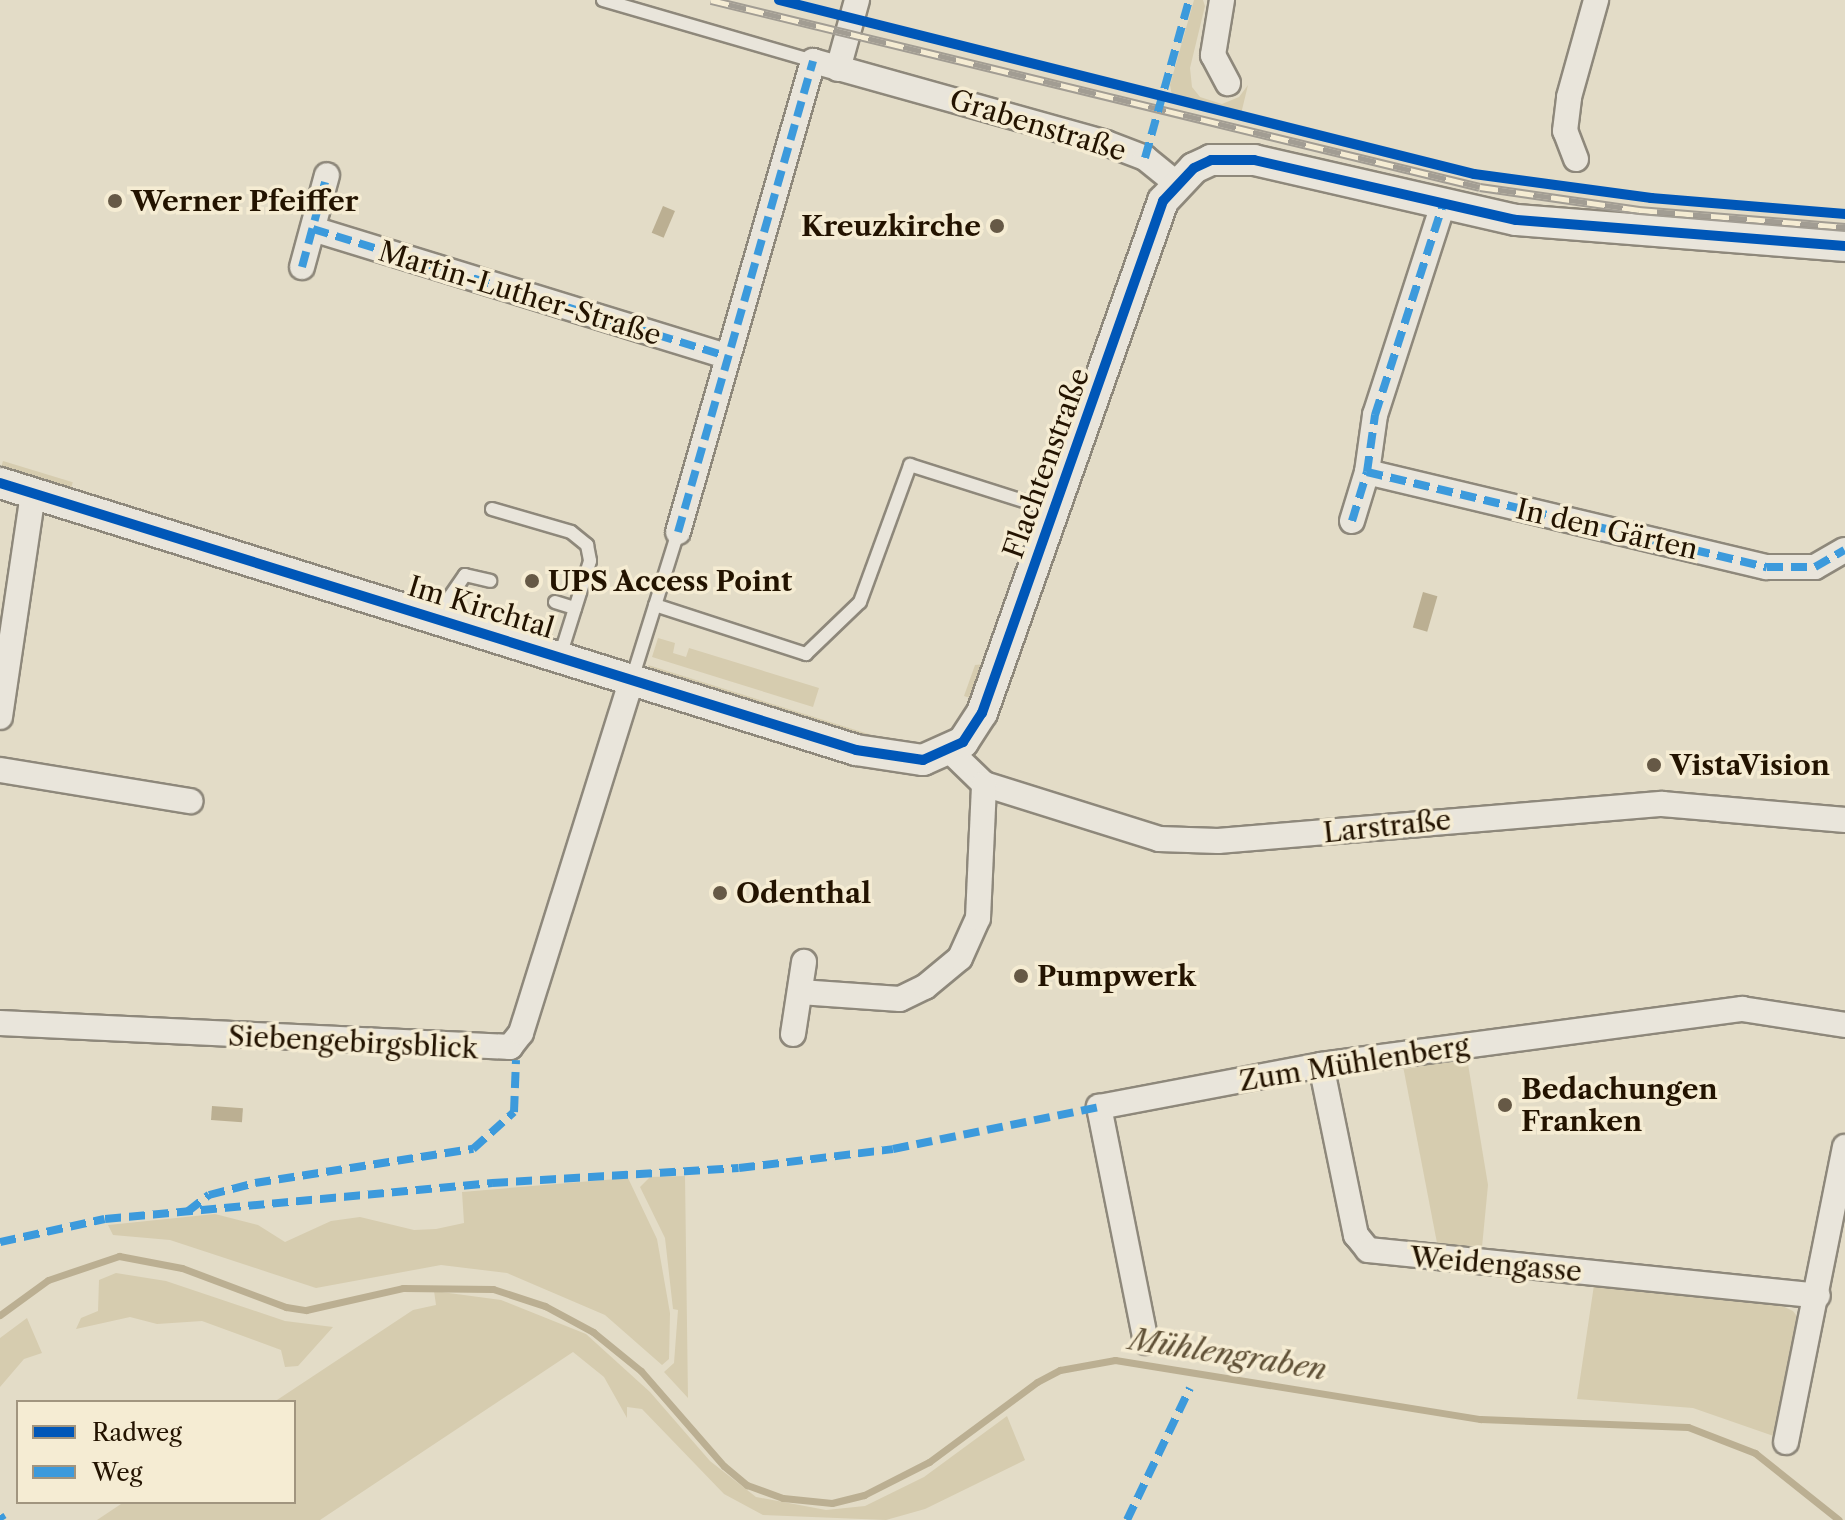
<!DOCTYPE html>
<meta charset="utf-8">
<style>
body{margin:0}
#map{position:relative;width:1845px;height:1520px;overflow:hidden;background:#e3dcc7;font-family:"Libre Caslon Text",serif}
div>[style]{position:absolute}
.green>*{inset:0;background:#d6ccaf;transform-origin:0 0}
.water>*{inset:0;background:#bbaf92;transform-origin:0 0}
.stream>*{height:7px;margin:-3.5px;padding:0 3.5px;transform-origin:3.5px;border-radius:3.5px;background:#bbaf92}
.roads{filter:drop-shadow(2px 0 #8e887b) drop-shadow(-2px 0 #8e887b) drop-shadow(0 2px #8e887b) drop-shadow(0 -2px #8e887b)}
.service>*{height:12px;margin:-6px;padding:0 6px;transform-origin:6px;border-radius:6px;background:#e9e5db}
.minor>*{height:24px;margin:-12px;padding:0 12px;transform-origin:12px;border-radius:12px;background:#e9e5db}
.tertiary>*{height:30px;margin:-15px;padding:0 15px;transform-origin:15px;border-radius:15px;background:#e9e5db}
.rail>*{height:9px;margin-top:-4.5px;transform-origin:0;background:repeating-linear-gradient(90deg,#f5ecd3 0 18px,#a29d93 0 36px);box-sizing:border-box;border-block:2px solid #a29d93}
.quiet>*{height:8px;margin-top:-4px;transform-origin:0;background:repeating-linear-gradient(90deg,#3c9adc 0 16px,transparent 0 24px)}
.cycleway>*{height:10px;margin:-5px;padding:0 5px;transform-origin:5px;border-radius:5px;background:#0057b8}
.dots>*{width:22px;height:22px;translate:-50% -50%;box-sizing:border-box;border:4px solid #f5ecd3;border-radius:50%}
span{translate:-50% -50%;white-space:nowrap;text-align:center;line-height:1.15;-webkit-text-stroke:7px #f5ecd3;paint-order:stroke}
.street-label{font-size:28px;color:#231300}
.poi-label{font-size:28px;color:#231300;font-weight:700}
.left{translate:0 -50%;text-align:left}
.right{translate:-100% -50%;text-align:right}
.water-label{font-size:30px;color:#605137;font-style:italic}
.legend{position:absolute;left:16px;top:1400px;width:280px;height:104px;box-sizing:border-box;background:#f5ecd3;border:2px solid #a1957f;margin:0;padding:10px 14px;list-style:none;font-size:24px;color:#231300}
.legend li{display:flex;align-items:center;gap:16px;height:40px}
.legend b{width:40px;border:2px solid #a1957f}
</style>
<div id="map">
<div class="green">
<i style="clip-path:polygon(1194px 0,1203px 0,1205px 6px,1190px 68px,1192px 87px,1200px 97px,1222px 104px,1239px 97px,1248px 85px,1241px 114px,1172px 96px,1170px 85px)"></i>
<i style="left:3px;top:461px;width:73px;height:8px;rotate:17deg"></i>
<i style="clip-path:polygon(463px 607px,553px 634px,552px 641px,462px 613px)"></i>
<i style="clip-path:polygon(658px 638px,675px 643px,673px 653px,686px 657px,689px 648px,819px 688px,813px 707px,652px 657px)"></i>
<i style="clip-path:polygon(985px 664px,973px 699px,964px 696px,975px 665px)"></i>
<i style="clip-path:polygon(648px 665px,878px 737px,879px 739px,651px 672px)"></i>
<i style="clip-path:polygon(1467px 1058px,1488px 1185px,1482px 1247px,1437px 1243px,1403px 1066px)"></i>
<i style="clip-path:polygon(685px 1176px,688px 1398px,664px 1372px,674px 1363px,678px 1310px,673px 1309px,665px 1238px,640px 1187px,650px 1177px)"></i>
<i style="clip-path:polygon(628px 1178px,657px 1239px,670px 1313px,669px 1359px,662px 1365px,605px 1315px,507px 1273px,441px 1265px,316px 1288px,170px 1240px,113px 1235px,108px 1225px,215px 1214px,258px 1225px,285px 1242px,331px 1221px,360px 1217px,414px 1230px,436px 1229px,464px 1223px,462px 1192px)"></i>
<i style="clip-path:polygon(116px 1273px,166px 1281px,285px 1321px,333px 1327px,298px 1366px,285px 1367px,281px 1350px,202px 1321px,157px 1324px,130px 1317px,76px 1329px,81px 1318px,98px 1311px,99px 1280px)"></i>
<i style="clip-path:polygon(1594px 1285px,1778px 1304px,1793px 1311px,1799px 1319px,1782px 1439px,1693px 1408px,1577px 1399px)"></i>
<i style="clip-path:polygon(434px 1291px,501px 1300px,586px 1334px,650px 1392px,710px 1461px,756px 1497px,826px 1510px,865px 1506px,924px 1477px,1007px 1416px,1025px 1460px,925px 1509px,886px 1520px,763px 1515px,724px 1494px,642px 1409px,627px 1407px,627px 1418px,604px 1377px,573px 1352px,320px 1520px,97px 1520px,124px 1502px,294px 1502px,294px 1402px,274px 1402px,413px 1310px,436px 1305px)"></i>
<i style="clip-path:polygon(27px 1318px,42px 1353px,24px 1359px,0 1387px,0 1338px)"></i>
</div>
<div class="water">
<i style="left:663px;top:206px;width:13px;height:29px;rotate:23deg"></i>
<i style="left:1423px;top:592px;width:15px;height:37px;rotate:16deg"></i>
<i style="left:212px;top:1106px;width:31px;height:14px;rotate:4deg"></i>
</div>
<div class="stream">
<i style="left:0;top:1315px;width:59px;rotate:-36.1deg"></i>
<i style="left:48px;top:1280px;width:75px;rotate:-18.7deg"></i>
<i style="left:119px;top:1256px;width:64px;rotate:10.8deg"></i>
<i style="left:182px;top:1268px;width:111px;rotate:20.6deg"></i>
<i style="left:286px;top:1307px;width:20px;rotate:9deg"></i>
<i style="left:306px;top:1310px;width:99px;rotate:-12.8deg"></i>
<i style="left:403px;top:1288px;width:90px;rotate:0.6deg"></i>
<i style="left:493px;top:1289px;width:55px;rotate:18.1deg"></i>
<i style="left:545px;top:1306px;width:55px;rotate:28.4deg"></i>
<i style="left:593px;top:1332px;width:62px;rotate:39.1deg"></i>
<i style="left:641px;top:1371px;width:126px;rotate:48.9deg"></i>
<i style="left:724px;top:1466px;width:30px;rotate:40deg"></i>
<i style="left:747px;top:1485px;width:38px;rotate:20deg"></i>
<i style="left:783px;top:1498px;width:49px;rotate:5.8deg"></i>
<i style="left:832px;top:1503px;width:33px;rotate:-14deg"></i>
<i style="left:864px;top:1495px;width:73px;rotate:-26.9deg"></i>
<i style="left:929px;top:1462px;width:134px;rotate:-36.5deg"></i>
<i style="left:1037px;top:1382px;width:26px;rotate:-28deg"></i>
<i style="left:1060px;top:1370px;width:56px;rotate:-10.3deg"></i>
<i style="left:1115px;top:1360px;width:370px;rotate:9.2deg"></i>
<i style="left:1480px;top:1419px;width:208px;rotate:2.2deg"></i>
<i style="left:1688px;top:1427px;width:72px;rotate:21.2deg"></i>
<i style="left:1755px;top:1453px;width:107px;rotate:38.6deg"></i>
</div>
<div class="roads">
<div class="service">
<i style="left:603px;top:0;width:219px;rotate:16.2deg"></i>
<i style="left:492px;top:509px;width:82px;rotate:16.2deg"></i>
<i style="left:571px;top:532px;width:21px;rotate:39deg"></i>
<i style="left:587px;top:545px;width:16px;rotate:79deg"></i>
<i style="left:590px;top:561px;width:100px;rotate:107.5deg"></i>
<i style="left:555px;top:602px;width:21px;rotate:17deg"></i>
<i style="left:655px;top:605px;width:159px;rotate:18deg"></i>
<i style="left:806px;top:654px;width:75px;rotate:-43.9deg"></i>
<i style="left:860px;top:602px;width:146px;rotate:-69.9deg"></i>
<i style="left:910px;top:465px;width:149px;rotate:17.6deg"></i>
<i style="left:436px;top:617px;width:51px;rotate:-55.4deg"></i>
<i style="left:465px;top:575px;width:26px;rotate:13deg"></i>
<i style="left:632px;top:679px;width:154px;rotate:-72.6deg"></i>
</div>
<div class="minor">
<i style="left:1222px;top:0;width:56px;rotate:99.3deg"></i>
<i style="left:1213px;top:55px;width:32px;rotate:62deg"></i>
<i style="left:838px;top:69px;width:72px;rotate:-74.6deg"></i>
<i style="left:1576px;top:159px;width:30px;rotate:-111deg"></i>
<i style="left:1565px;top:131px;width:34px;rotate:-83deg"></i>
<i style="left:1569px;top:97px;width:101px;rotate:-74.4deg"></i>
<i style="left:313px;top:229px;width:432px;rotate:17.1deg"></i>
<i style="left:302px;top:267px;width:95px;rotate:-74.8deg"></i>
<i style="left:1367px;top:472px;width:411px;rotate:13.4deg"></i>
<i style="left:1767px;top:567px;width:48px"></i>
<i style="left:1815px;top:567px;width:34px;rotate:-30deg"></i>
<i style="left:1352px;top:521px;width:51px;rotate:-73deg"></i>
<i style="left:1367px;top:472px;width:58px;rotate:-82deg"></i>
<i style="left:1375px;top:415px;width:219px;rotate:-72.1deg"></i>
<i style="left:678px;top:532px;width:490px;rotate:-74deg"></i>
<i style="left:813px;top:61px;width:304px;rotate:15.6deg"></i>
<i style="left:1106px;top:143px;width:42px;rotate:21deg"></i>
<i style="left:1145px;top:158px;width:40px;rotate:39deg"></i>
<i style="left:0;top:717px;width:226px;rotate:-81.6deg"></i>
<i style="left:950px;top:751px;width:47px;rotate:44.1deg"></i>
<i style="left:984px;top:784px;width:183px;rotate:17.4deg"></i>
<i style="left:1159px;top:839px;width:59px;rotate:1.9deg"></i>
<i style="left:1218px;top:841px;width:446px;rotate:-4.8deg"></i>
<i style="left:1662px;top:804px;width:184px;rotate:5deg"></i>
<i style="left:0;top:770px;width:193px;rotate:9.3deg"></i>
<i style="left:800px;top:992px;width:100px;rotate:4deg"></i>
<i style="left:900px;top:999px;width:28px;rotate:-26deg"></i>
<i style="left:925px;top:987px;width:45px;rotate:-39.6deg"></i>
<i style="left:960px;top:958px;width:44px;rotate:-65.8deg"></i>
<i style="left:978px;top:918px;width:134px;rotate:-87.4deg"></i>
<i style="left:0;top:1023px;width:511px;rotate:2.69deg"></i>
<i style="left:510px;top:1047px;width:18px;rotate:-52deg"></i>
<i style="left:521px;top:1033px;width:371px;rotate:-72.6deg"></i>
<i style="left:793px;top:1034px;width:73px;rotate:-81.3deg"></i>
<i style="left:1321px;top:1065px;width:174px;rotate:78.4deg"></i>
<i style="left:1356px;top:1235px;width:19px;rotate:51deg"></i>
<i style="left:1368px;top:1250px;width:452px;rotate:5.8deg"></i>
<i style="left:1146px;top:1342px;width:240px;rotate:-101.3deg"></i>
<i style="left:1099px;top:1107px;width:226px;rotate:-10.7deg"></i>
<i style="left:1321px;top:1065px;width:425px;rotate:-7.6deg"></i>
<i style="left:1742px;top:1009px;width:104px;rotate:8.8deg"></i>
<i style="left:1786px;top:1442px;width:301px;rotate:-78.7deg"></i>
</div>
<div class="tertiary">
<i style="left:0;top:483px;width:897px;rotate:17.32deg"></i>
<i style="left:856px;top:750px;width:68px;rotate:8.5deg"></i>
<i style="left:923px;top:760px;width:44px;rotate:-24.2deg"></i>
<i style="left:963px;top:742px;width:35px;rotate:-57deg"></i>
<i style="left:982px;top:713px;width:543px;rotate:-70.53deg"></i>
<i style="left:1163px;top:201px;width:45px;rotate:-46.8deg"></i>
<i style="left:1194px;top:168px;width:19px;rotate:-25deg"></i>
<i style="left:1211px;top:160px;width:43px"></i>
<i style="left:1254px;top:160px;width:269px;rotate:12.9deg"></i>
<i style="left:1516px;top:220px;width:330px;rotate:4.5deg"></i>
</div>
</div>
<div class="rail">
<i style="left:711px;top:0;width:791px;rotate:13.67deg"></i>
<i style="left:1480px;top:187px;width:161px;rotate:8.2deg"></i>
<i style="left:1639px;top:210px;width:207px;rotate:4.7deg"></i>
</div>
<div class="quiet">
<i style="left:1145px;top:158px;width:164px;rotate:-74.4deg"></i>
<i style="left:313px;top:229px;width:432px;rotate:17.1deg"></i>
<i style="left:302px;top:267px;width:95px;rotate:-74.8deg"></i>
<i style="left:1367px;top:472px;width:411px;rotate:13.4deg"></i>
<i style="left:1767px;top:567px;width:48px"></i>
<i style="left:1815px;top:567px;width:34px;rotate:-30deg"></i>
<i style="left:1352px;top:521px;width:51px;rotate:-73deg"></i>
<i style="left:1367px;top:472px;width:58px;rotate:-82deg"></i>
<i style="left:1375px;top:415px;width:219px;rotate:-72.1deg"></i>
<i style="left:678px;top:532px;width:490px;rotate:-74deg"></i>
<i style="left:187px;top:1212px;width:28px;rotate:-38deg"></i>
<i style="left:209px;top:1195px;width:48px;rotate:-14.6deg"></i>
<i style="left:255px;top:1183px;width:221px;rotate:-8.9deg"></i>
<i style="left:473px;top:1149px;width:55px;rotate:-42.1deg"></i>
<i style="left:514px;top:1112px;width:52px;rotate:-87.8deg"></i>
<i style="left:0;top:1242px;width:107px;rotate:-12.4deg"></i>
<i style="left:105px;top:1219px;width:389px;rotate:-5.3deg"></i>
<i style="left:492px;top:1183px;width:247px;rotate:-3.5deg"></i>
<i style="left:739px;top:1168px;width:155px;rotate:-7deg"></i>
<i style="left:893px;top:1149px;width:210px;rotate:-11.5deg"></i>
<i style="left:0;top:1515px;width:6px;rotate:59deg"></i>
<i style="left:1127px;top:1520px;width:146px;rotate:-64.5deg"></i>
</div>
<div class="cycleway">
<i style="left:779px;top:0;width:716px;rotate:14.06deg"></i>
<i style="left:1474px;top:174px;width:179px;rotate:7.7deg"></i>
<i style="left:1651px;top:198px;width:195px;rotate:4.7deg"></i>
<i style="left:0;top:483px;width:897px;rotate:17.32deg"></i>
<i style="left:856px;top:750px;width:68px;rotate:8.5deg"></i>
<i style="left:923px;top:760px;width:44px;rotate:-24.2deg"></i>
<i style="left:963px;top:742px;width:35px;rotate:-57deg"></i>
<i style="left:982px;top:713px;width:543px;rotate:-70.53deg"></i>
<i style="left:1163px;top:201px;width:45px;rotate:-46.8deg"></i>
<i style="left:1194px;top:168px;width:19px;rotate:-25deg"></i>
<i style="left:1211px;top:160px;width:43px"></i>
<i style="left:1254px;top:160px;width:269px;rotate:12.9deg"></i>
<i style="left:1516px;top:220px;width:330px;rotate:4.5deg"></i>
</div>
<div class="dots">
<i style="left:115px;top:201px;background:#665946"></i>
<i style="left:997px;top:226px;background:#665946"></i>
<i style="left:532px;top:581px;background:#665946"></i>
<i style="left:1654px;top:765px;background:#665946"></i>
<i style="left:720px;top:893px;background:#665946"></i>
<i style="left:1021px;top:976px;background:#665946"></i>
<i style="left:1505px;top:1105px;background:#665946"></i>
</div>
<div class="street-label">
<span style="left:1038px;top:125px;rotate:17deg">Grabenstraße</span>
<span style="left:520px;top:293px;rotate:17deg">Martin-Luther-Straße</span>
<span style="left:1046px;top:463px;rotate:-70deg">Flachtenstraße</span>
<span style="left:1607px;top:529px;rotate:13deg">In den Gärten</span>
<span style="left:481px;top:607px;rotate:17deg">Im Kirchtal</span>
<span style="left:1387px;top:826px;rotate:-6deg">Larstraße</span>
<span style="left:353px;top:1042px;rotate:3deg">Siebengebirgsblick</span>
<span style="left:1354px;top:1063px;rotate:-9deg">Zum Mühlenberg</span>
<span style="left:1496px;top:1264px;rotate:5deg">Weidengasse</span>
</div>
<div class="poi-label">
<span class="left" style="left:131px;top:201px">Werner Pfeiffer</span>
<span class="right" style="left:981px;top:226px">Kreuzkirche</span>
<span class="left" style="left:548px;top:581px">UPS Access Point</span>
<span class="left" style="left:1670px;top:765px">VistaVision</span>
<span class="left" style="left:736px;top:893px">Odenthal</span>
<span class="left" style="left:1037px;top:976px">Pumpwerk</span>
<span class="left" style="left:1521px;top:1105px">Bedachungen<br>Franken</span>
</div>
<div class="water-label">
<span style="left:1228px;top:1355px;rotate:9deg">Mühlengraben</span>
</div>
<ul class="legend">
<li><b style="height:10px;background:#0057b8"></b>Radweg</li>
<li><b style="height:10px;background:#3c9adc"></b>Weg</li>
</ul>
</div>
